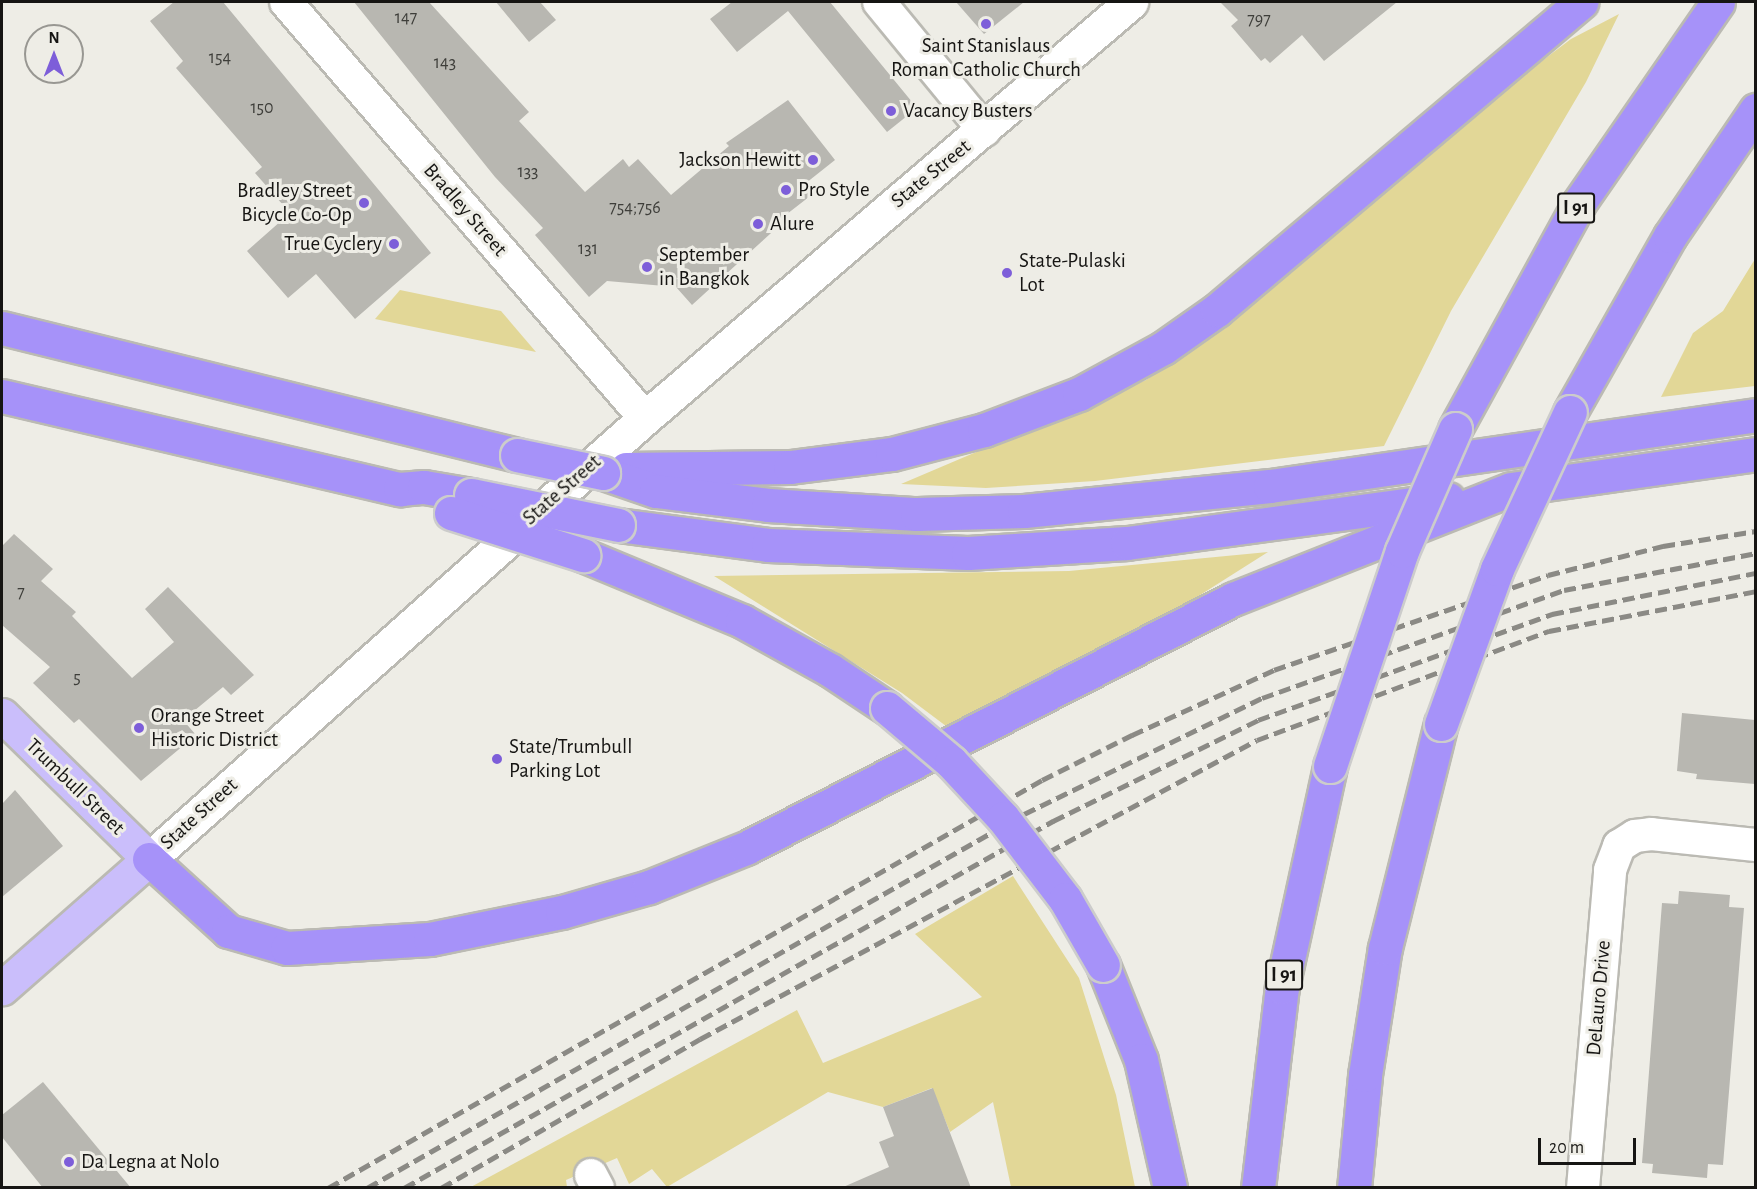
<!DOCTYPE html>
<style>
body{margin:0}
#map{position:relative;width:1757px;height:1189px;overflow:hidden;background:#eeede6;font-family:"Alegreya Sans",sans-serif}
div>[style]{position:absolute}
.green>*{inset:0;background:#e2d797}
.building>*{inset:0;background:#b8b7b1}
.roads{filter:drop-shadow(2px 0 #bbbab3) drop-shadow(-2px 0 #bbbab3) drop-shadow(0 2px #bbbab3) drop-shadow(0 -2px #bbbab3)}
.minor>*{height:32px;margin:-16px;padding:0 16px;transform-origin:16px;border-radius:16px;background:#fff}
.secondary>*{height:33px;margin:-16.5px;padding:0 16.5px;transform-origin:16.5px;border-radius:16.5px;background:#fff}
.primary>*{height:33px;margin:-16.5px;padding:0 16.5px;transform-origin:16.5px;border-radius:16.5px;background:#cabefb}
.motorway>*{height:33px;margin:-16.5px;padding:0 16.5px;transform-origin:16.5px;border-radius:16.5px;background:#a692f9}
.rail>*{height:4.5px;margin-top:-2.25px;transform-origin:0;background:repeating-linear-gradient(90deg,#8b8a85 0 12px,transparent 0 18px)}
.bridges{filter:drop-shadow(2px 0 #cccccb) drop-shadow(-2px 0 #cccccb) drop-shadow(0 2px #cccccb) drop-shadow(0 -2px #cccccb)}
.motorway-bridge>*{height:33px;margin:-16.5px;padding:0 16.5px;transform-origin:16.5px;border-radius:16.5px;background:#a692f9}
.dots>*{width:16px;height:16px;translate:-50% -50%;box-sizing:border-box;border:3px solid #eeede6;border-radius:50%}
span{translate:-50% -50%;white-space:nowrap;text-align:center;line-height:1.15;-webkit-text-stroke:6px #eeede6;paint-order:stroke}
.number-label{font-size:18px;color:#3e3e3a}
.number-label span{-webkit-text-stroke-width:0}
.shield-label span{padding:2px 4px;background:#eeede6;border:2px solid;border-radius:4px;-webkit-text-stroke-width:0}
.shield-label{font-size:20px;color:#161513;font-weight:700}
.poi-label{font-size:21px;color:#161513}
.left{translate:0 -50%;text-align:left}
.right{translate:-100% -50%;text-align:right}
.street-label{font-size:21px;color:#161513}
.frame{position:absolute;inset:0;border:3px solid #161513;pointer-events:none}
.north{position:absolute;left:24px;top:24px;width:60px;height:60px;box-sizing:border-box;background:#eeede6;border:2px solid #989792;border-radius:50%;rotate:0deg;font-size:16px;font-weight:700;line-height:24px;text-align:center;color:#161513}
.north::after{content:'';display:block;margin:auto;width:21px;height:27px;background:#7d5ed9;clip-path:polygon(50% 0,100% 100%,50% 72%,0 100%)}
.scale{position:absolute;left:1538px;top:1138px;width:98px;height:27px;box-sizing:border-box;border:3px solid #161513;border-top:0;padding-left:8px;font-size:18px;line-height:21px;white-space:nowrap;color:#161513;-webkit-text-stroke:4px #eeede6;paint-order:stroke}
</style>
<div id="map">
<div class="green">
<i style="clip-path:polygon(1619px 14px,1586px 82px,1451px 311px,1384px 446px,1095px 481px,986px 488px,901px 484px,1146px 380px,1250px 307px,1485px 104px,1571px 39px)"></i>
<i style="clip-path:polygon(1755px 259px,1755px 386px,1661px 397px,1693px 333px,1723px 311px)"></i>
<i style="clip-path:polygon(400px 290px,501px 311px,536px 352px,375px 319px)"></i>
<i style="clip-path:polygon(1268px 552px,1167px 616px,954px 732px,902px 693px,714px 576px,1069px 571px)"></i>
<i style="clip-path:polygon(1013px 876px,1079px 978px,1116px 1095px,1135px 1187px,1011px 1187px,993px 1102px,950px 1132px,932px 1088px,883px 1107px,828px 1092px,667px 1187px,652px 1169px,629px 1184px,617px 1158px,566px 1180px,567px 1187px,469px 1188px,797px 1010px,823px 1063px,982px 997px,915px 934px)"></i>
</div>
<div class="building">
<i style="clip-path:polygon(174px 2px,223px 2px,431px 253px,355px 319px,316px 274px,288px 298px,247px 251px,290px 213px,255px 173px,262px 167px,176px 68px,183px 61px,150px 21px)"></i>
<i style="clip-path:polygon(354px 2px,429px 2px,529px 112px,519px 121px,585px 192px,623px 159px,629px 167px,638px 159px,671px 195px,729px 146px,726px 143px,788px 100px,835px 160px,806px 183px,814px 193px,778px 221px,781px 224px,692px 305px,676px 287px,607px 281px,589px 297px,535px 235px,543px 228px,495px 177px)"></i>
<i style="clip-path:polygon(496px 2px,540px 2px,556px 20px,529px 42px)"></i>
<i style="clip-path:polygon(732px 2px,830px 2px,917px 108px,887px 132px,788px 11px,737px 52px,710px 19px)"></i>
<i style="clip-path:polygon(956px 2px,1024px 2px,984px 34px)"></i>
<i style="clip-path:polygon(1220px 2px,1397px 2px,1324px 61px,1302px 35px,1270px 63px,1265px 58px,1261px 61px,1231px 26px,1238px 20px)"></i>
<i style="clip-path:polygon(14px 534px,53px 569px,41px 581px,76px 612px,72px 616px,132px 678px,174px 642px,145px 609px,168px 587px,254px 675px,231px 695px,223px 687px,183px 720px,196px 735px,141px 781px,79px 719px,74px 723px,33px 683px,50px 667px,2px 625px,2px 546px)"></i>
<i style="clip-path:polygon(1682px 713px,1755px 720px,1755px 784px,1696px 779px,1697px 774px,1677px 771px)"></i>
<i style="clip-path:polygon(15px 790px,63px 846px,2px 897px,2px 804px)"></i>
<i style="clip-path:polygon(1679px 891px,1730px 895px,1729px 907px,1744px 908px,1723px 1165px,1708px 1164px,1707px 1178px,1652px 1173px,1653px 1164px,1642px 1163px,1662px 903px,1678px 904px)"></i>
<i style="clip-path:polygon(43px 1082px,63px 1106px,131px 1188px,43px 1188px,2px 1137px,2px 1115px)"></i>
<i style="clip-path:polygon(933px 1088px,971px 1188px,841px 1188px,889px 1167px,879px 1142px,894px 1136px,883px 1107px)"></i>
</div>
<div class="roads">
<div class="minor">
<i style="left:286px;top:2px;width:549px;rotate:49.21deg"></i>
<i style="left:879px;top:2px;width:166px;rotate:50.6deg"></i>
<i style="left:591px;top:1175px;width:15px;rotate:62deg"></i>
<i style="left:1583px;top:1188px;width:319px;rotate:-85.1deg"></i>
<i style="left:1610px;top:870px;width:26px;rotate:-69deg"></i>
<i style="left:1619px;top:846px;width:19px;rotate:-32deg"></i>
<i style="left:1635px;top:836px;width:16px;rotate:-7deg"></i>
<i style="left:1651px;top:834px;width:106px;rotate:6deg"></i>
</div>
<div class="secondary">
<i style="left:149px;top:859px;width:664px;rotate:-41.64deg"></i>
<i style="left:645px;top:418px;width:640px;rotate:-40.56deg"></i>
</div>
<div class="primary">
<i style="left:2px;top:715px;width:206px;rotate:44.4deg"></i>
<i style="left:149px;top:859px;width:196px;rotate:138.7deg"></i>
</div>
<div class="motorway">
<i style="left:2px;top:328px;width:530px;rotate:13.85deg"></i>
<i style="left:2px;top:396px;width:409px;rotate:13.2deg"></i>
<i style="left:400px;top:489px;width:24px;rotate:-5deg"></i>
<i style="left:424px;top:487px;width:48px;rotate:9.7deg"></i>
<i style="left:1570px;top:412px;width:202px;rotate:-60.4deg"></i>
<i style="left:1670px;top:236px;width:153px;rotate:-55.7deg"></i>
<i style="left:1455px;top:429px;width:258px;rotate:-61.2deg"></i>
<i style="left:1579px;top:203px;width:244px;rotate:-55.3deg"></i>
<i style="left:626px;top:469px;width:164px;rotate:-0.7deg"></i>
<i style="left:790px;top:467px;width:103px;rotate:-7.3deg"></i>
<i style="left:892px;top:454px;width:95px;rotate:-14.6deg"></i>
<i style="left:984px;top:430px;width:102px;rotate:-20.8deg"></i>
<i style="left:1079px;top:394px;width:96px;rotate:-28.7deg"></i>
<i style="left:1163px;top:348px;width:66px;rotate:-35.1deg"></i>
<i style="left:1217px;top:310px;width:477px;rotate:-40.2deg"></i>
<i style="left:603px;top:473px;width:56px;rotate:18.8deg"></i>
<i style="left:656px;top:491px;width:113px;rotate:7.1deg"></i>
<i style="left:768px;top:505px;width:149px;rotate:3.5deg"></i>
<i style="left:917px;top:514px;width:107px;rotate:-1.6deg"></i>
<i style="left:1024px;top:511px;width:247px;rotate:-5.8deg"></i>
<i style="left:1270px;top:486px;width:491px;rotate:-8.3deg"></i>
<i style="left:1511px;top:489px;width:247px;rotate:-8.1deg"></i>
<i style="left:618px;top:525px;width:151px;rotate:7.6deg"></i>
<i style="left:768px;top:545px;width:200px;rotate:2.3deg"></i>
<i style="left:968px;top:553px;width:159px;rotate:-3.6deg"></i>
<i style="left:1127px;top:543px;width:324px;rotate:-7.8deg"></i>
<i style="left:583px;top:555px;width:172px;rotate:22.5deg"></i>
<i style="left:742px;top:621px;width:101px;rotate:29.1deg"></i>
<i style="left:830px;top:670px;width:69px;rotate:33.7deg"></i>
<i style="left:149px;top:859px;width:107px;rotate:42.3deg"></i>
<i style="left:228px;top:931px;width:61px;rotate:16.1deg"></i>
<i style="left:287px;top:948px;width:143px;rotate:-3.6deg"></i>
<i style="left:430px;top:939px;width:135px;rotate:-11.6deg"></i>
<i style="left:562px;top:912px;width:91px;rotate:-16deg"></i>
<i style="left:649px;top:887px;width:105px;rotate:-21.9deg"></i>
<i style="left:746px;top:848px;width:547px;rotate:-27.08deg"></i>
<i style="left:1233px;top:599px;width:297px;rotate:-21.6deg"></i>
<i style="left:1103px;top:965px;width:102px;rotate:68.2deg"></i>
<i style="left:1141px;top:1060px;width:131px;rotate:77.2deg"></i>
<i style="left:1258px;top:1188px;width:202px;rotate:-83.2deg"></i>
<i style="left:1282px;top:987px;width:226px;rotate:-77.7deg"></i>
<i style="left:1354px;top:1188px;width:114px;rotate:-84.4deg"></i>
<i style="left:1365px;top:1075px;width:129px;rotate:-81.1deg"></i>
<i style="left:1385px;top:948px;width:231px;rotate:-76deg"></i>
</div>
</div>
<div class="rail">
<i style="left:328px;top:1188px;width:822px;rotate:-29.74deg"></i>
<i style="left:1042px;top:780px;width:101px;rotate:-26.6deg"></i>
<i style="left:1132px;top:735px;width:156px;rotate:-24.6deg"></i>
<i style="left:1274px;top:670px;width:290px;rotate:-19.1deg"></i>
<i style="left:1548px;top:575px;width:119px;rotate:-14.2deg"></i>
<i style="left:1663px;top:546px;width:94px;rotate:-9.2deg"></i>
<i style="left:367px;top:1188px;width:756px;rotate:-29.65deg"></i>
<i style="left:1024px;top:814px;width:265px;rotate:-26deg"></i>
<i style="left:1262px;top:698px;width:321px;rotate:-19.7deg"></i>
<i style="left:1564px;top:590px;width:196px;rotate:-10.9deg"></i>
<i style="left:404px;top:1188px;width:746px;rotate:-29.49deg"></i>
<i style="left:1053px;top:821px;width:229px;rotate:-26.2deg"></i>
<i style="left:1258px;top:720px;width:313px;rotate:-19.8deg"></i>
<i style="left:1552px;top:614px;width:208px;rotate:-11.4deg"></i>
<i style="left:441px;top:1188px;width:299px;rotate:-29.9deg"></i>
<i style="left:700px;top:1039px;width:632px;rotate:-28.23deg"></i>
<i style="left:1257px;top:740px;width:312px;rotate:-20.5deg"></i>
<i style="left:1549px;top:631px;width:211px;rotate:-10.9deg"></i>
</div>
<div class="bridges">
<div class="motorway-bridge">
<i style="left:517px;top:455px;width:88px;rotate:11.8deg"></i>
<i style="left:471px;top:495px;width:150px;rotate:11.5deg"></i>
<i style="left:451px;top:513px;width:139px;rotate:17.7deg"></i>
<i style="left:887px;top:708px;width:84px;rotate:40.2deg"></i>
<i style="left:951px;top:762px;width:76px;rotate:47.1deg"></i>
<i style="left:1003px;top:818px;width:102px;rotate:52.6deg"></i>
<i style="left:1065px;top:899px;width:76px;rotate:60.1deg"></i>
<i style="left:1441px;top:724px;width:165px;rotate:-70.1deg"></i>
<i style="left:1497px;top:569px;width:173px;rotate:-65.1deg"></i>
<i style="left:1330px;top:766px;width:227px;rotate:-71.5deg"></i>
<i style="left:1402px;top:551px;width:133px;rotate:-66.5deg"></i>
</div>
</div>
<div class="dots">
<i style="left:986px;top:24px;background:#7d5ed9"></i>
<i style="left:891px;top:111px;background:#7d5ed9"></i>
<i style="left:813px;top:160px;background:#7d5ed9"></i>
<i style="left:786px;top:190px;background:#7d5ed9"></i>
<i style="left:364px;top:203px;background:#7d5ed9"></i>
<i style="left:758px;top:224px;background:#7d5ed9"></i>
<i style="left:394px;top:244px;background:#7d5ed9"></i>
<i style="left:647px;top:267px;background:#7d5ed9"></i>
<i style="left:1007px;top:273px;background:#7d5ed9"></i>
<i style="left:139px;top:728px;background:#7d5ed9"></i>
<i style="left:497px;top:759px;background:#7d5ed9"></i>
<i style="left:69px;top:1162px;background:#7d5ed9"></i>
</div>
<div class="number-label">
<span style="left:406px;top:18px">147</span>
<span style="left:1259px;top:20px">797</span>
<span style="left:220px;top:58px">154</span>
<span style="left:445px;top:63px">143</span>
<span style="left:262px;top:108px">150</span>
<span style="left:528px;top:172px">133</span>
<span style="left:635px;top:208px">754;756</span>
<span style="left:588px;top:249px">131</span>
<span style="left:21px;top:593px">7</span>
<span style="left:77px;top:678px">5</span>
</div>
<div class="shield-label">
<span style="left:1576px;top:208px">I 91</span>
<span style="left:1284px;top:975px">I 91</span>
</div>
<div class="poi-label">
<span style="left:986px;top:58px">Saint Stanislaus<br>Roman Catholic Church</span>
<span class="left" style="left:903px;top:111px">Vacancy Busters</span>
<span class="right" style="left:801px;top:160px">Jackson Hewitt</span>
<span class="left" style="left:798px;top:190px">Pro Style</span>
<span class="right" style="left:352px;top:203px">Bradley Street<br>Bicycle Co-Op</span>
<span class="left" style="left:770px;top:224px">Alure</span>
<span class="right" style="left:382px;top:244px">True Cyclery</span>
<span class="left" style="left:659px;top:267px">September<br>in Bangkok</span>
<span class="left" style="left:1019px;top:273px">State-Pulaski<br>Lot</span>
<span class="left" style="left:151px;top:728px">Orange Street<br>Historic District</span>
<span class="left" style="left:509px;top:759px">State/Trumbull<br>Parking Lot</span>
<span class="left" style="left:81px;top:1162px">Da Legna at Nolo</span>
</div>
<div class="street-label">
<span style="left:931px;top:174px;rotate:-39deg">State Street</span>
<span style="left:465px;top:210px;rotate:49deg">Bradley Street</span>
<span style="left:562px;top:490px;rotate:-41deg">State Street</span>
<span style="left:75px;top:787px;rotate:44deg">Trumbull Street</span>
<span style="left:199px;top:814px;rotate:-42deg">State Street</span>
<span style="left:1599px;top:998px;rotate:-85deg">DeLauro Drive</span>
</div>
<div class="frame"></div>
<div class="north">N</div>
<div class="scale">20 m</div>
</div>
